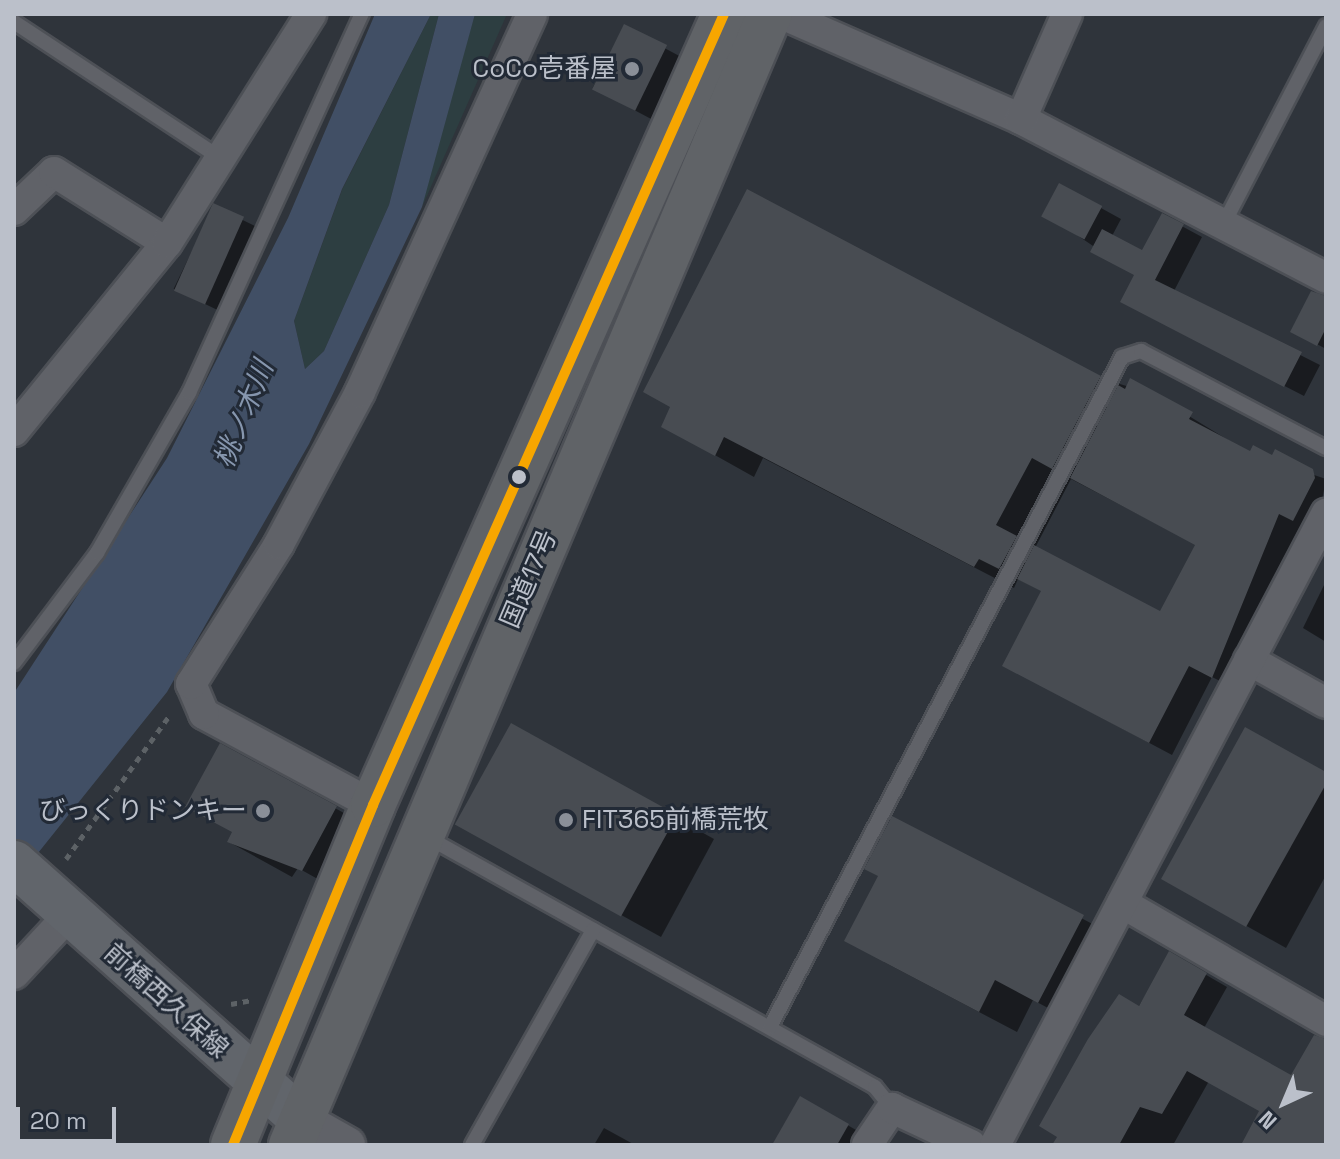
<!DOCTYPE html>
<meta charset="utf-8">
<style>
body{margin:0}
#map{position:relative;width:1340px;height:1159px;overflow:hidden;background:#2f343b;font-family:"Space Grotesk","Noto Sans JP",sans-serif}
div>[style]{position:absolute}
.green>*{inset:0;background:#2d3e41}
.water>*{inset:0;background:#414f65}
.shadow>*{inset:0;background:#0007;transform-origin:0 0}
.building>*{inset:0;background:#484c52;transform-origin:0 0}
.path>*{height:5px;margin-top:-2.5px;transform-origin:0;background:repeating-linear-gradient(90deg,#5d6266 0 6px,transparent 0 12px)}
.roads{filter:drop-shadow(2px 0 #4d5056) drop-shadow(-2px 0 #4d5056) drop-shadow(0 2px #4d5056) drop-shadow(0 -2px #4d5056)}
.service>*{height:14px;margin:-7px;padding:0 7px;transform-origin:7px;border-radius:7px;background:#606268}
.minor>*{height:30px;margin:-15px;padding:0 15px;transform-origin:15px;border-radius:15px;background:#606268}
.tertiary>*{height:36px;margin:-18px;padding:0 18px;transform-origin:18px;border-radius:18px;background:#606268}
.primary>*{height:44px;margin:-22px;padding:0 22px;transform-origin:22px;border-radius:22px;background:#61656b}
.trunk>*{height:44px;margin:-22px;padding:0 22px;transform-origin:22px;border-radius:22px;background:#606367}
.bus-1>*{height:10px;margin:-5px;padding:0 5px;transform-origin:5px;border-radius:5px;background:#f7a600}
.dots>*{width:22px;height:22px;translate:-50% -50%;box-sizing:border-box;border:4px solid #222a36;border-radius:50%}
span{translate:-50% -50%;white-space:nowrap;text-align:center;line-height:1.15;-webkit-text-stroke:6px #222a36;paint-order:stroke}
.poi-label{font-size:26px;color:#bbc0ca}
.right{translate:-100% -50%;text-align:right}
.left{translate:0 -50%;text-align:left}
.street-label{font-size:26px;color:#bbc0ca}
.water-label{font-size:28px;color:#8696ae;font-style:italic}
.frame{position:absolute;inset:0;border:16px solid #bbc0ca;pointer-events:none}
.north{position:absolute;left:1244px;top:1063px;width:80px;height:80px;-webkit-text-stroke:6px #222a36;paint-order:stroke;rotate:224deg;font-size:22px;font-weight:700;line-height:32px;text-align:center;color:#bbc0ca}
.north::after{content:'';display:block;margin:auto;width:28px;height:36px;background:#bbc0ca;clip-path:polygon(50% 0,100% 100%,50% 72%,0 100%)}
.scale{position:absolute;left:16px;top:1107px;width:100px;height:36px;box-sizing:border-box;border:4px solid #bbc0ca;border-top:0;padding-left:10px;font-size:24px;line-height:28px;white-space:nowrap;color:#bbc0ca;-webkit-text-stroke:6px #222a36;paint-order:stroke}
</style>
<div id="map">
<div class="green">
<i style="clip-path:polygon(431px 14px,439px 14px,389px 205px,324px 351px,305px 369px,294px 321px,342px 190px)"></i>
<i style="clip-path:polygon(475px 14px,507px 14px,422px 207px,432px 157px)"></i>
</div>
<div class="water">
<i style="clip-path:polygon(375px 14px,431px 14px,342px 189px,294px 321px,305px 369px,324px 351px,389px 205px,439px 14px,475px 14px,422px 207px,309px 444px,167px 692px,14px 883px,14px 693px,167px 458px,288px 218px)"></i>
</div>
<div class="shadow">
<i style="left:625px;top:27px;width:69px;height:69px;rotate:28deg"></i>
<i style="left:214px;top:206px;width:55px;height:92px;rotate:26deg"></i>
<i style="clip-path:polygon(1101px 208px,1121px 219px,1112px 236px,1143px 252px,1163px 216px,1202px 237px,1174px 291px,1320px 365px,1304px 396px,1141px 312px,1136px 275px,1065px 227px)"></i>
<i style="clip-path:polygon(1326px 300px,1326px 349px,1293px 331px)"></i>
<i style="clip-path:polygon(evenodd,1100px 378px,1153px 394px,1251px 454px,1326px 479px,1316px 532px,1303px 525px,1272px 585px,1236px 689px,1212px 677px,1172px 755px,1027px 678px,1043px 591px,1018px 579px,1014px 588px,763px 458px,754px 477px,663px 426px,1100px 378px,1071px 479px,1197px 545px,1161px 614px,1035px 548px,1071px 479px)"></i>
<i style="clip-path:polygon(1326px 581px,1326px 642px,1303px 628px)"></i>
<i style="clip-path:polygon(512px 726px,714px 839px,661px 937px,496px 846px)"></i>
<i style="clip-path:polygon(221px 746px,366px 825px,332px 887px,298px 868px,292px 877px,229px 842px,234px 832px)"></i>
<i style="clip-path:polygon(1326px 774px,1326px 875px,1286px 948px,1202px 901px)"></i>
<i style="clip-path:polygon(893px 819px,1121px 939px,1076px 1023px,1033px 1000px,1017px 1032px,884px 962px,881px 876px)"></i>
<i style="clip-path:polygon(1170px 954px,1227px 987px,1204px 1028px,1292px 1078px,1326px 1052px,1326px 1145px,1243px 1145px,1262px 1111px,1209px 1081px,1173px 1145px,1056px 1145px)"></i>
<i style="clip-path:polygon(801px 1098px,868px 1137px,863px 1145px,786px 1145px)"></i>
<i style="clip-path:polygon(604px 1128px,635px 1145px,594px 1145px)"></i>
</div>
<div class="building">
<i style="left:624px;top:24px;width:48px;height:73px;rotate:26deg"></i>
<i style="left:1059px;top:183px;width:49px;height:38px;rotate:28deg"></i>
<i style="clip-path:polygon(747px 189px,1101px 376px,1052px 469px,1032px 458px,996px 525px,1017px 536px,999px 569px,979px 559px,974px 567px,724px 437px,715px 456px,661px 427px,670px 407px,643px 392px)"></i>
<i style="left:213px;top:203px;width:34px;height:96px;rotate:24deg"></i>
<i style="clip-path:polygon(1162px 213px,1184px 224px,1155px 280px,1302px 352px,1284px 387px,1120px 302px,1134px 275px,1090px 252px,1102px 229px,1142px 250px)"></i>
<i style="clip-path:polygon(1311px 291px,1326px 296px,1326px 328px,1317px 346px,1290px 332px)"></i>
<i style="clip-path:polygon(1130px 378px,1193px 412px,1189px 419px,1250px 451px,1253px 445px,1272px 455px,1275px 449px,1313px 469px,1315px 478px,1293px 521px,1279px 514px,1212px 678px,1189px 666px,1149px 743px,1002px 666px,1041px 591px,1017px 579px,1034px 545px,1160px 611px,1195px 545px,1070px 478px,1118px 385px,1125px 389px)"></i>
<i style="left:511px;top:723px;width:190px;height:116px;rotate:29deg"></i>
<i style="clip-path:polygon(1245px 727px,1326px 772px,1326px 784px,1246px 927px,1161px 879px)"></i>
<i style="clip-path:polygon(220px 743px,337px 806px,302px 871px,227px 842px,232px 832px,185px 807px)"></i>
<i style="clip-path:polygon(892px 816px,1084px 915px,1038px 1003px,995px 980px,979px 1012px,844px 941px,878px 876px,864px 869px)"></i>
<i style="clip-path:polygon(1169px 951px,1207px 973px,1184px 1015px,1291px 1075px,1314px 1035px,1326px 1039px,1326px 1145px,1241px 1145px,1259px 1111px,1187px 1071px,1162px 1114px,1140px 1107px,1119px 1145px,1052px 1145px,1057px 1137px,1039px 1126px,1088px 1039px,1119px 994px,1139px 1006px)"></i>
<i style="clip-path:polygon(800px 1096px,849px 1124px,837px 1145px,772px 1145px)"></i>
</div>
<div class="path">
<i style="left:66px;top:859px;width:178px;rotate:-54.2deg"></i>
<i style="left:231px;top:1004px;width:21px;rotate:-11deg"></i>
</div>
<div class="roads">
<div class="service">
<i style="left:14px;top:22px;width:249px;rotate:33.4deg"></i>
<i style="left:1223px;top:225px;width:224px;rotate:-62.6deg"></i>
<i style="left:14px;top:663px;width:138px;rotate:-53deg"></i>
<i style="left:97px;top:553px;width:185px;rotate:-60.1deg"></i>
<i style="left:189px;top:393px;width:417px;rotate:-65.5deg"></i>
<i style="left:427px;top:837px;width:513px;rotate:29.16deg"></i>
<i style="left:875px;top:1087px;width:27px;rotate:51deg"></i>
<i style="left:770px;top:1027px;width:757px;rotate:-62.28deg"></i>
<i style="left:1122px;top:357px;width:20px;rotate:-18deg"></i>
<i style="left:1141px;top:351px;width:209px;rotate:27.7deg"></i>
<i style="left:472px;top:1145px;width:247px;rotate:-60.6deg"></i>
</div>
<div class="minor">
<i style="left:782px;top:14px;width:261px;rotate:23.7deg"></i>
<i style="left:1021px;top:119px;width:344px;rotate:27.5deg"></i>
<i style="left:1021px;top:119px;width:115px;rotate:-66.3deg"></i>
<i style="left:14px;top:210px;width:55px;rotate:-43.5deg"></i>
<i style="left:54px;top:172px;width:133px;rotate:32.1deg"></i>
<i style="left:14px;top:431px;width:242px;rotate:-50.9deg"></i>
<i style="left:167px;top:243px;width:271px;rotate:-57.8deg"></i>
<i style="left:1249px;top:660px;width:88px;rotate:29.2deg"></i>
<i style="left:373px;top:805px;width:192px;rotate:-151.7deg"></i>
<i style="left:204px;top:714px;width:33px;rotate:-113deg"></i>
<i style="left:191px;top:684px;width:165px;rotate:-57.8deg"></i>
<i style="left:279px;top:544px;width:172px;rotate:-61.9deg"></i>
<i style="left:360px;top:392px;width:415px;rotate:-65.5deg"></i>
<i style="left:1122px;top:903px;width:236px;rotate:30deg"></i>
<i style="left:14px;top:974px;width:82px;rotate:-47deg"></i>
<i style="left:867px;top:1145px;width:45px;rotate:-56deg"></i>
<i style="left:892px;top:1108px;width:87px;rotate:25.1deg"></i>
<i style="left:995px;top:1145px;width:713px;rotate:-62.32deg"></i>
</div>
<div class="tertiary">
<i style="left:301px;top:1119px;width:53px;rotate:29.5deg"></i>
</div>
<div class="primary">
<i style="left:14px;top:863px;width:385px;rotate:41.7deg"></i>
</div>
<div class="trunk">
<i style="left:233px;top:1145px;width:368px;rotate:-67.6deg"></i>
<i style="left:373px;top:805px;width:865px;rotate:-66.07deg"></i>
<i style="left:291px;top:1145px;width:1228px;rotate:-67.05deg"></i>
</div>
</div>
<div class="bus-1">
<i style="left:233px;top:1145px;width:368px;rotate:-67.6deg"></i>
<i style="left:373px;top:805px;width:865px;rotate:-66.07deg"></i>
</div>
<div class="dots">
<i style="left:632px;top:69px;background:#8a8f98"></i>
<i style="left:519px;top:477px;background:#bbc0ca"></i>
<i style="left:263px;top:811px;background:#8a8f98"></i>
<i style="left:566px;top:820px;background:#8a8f98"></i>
</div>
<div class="poi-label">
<span class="right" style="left:616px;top:69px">CoCo壱番屋</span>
<span class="right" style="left:247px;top:811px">びっくりドンキー</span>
<span class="left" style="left:582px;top:820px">FIT365前橋荒牧</span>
</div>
<div class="street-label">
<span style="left:529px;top:579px;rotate:-67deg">国道17号</span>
<span style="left:166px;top:1001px;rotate:42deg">前橋西久保線</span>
</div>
<div class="water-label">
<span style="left:243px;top:414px;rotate:-68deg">桃ノ木川</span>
</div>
<div class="frame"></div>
<div class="north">N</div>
<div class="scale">20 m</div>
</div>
